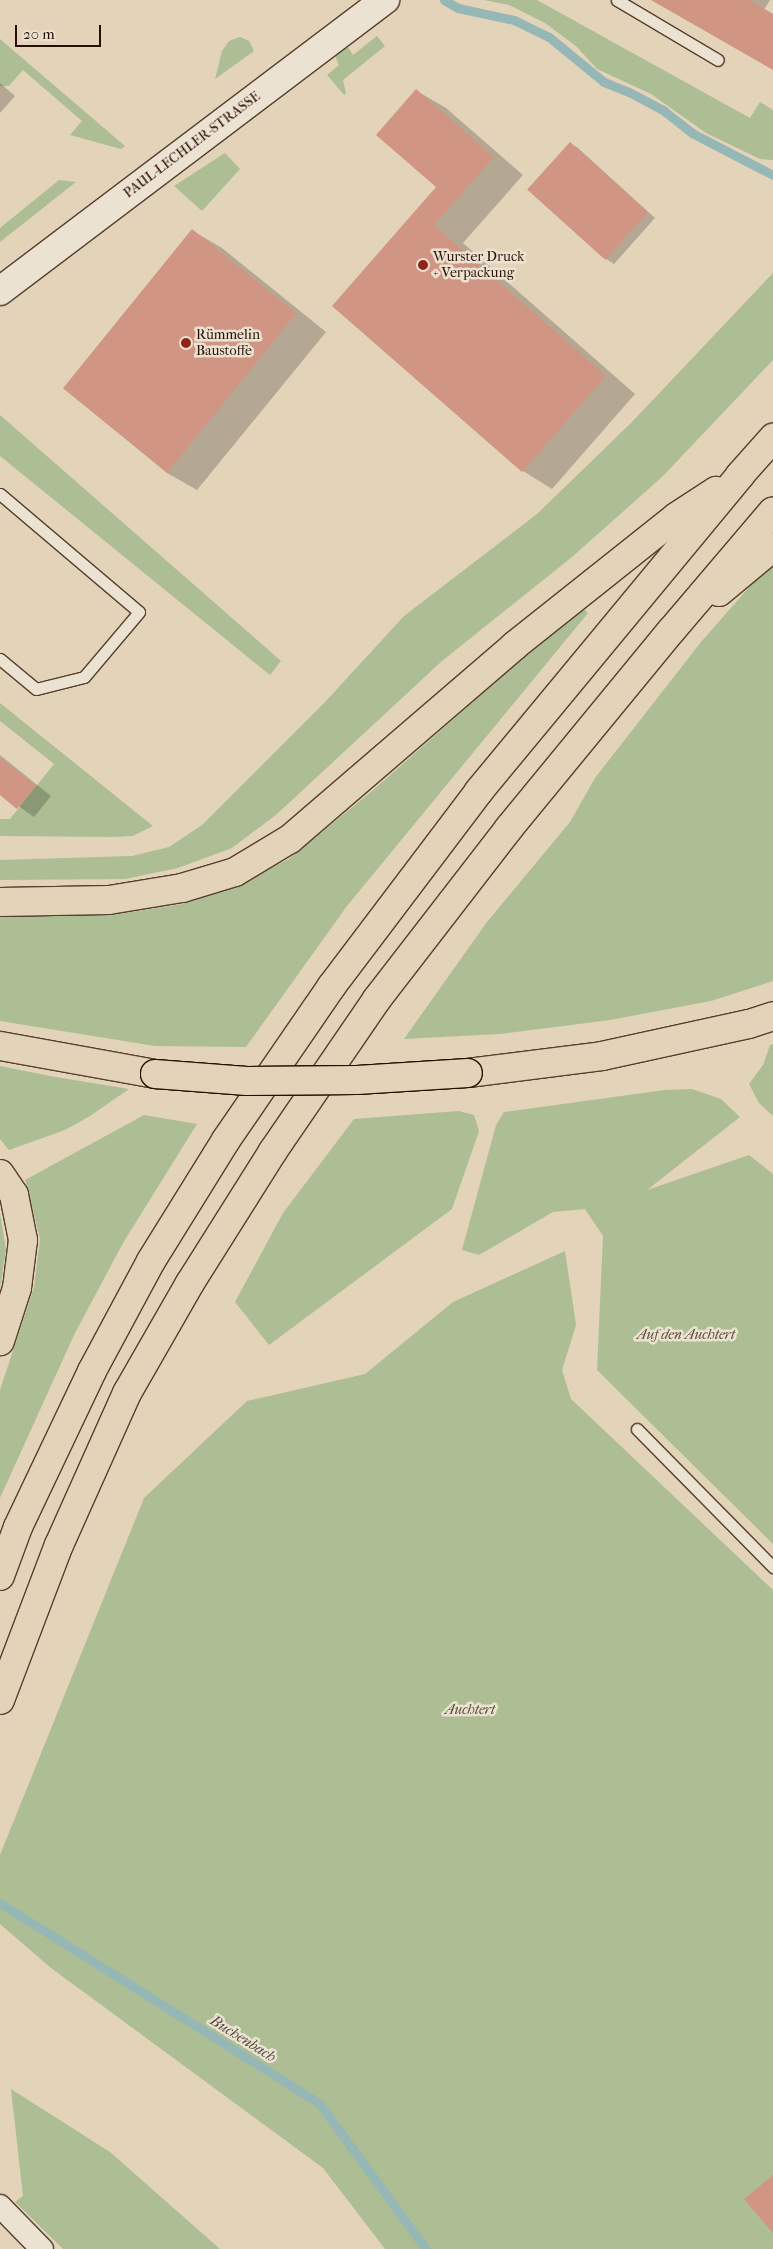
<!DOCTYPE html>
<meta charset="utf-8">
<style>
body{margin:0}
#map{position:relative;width:773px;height:2249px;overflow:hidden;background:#e2d3b9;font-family:"IM FELL French Canon",serif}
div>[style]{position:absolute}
.green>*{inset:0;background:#adbe94}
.shadow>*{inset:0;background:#0003}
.stream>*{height:9px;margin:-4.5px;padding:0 4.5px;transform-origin:4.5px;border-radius:4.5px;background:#95b7b5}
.building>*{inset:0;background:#d19583;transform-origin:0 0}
.roads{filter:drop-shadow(1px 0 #563f2e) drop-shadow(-1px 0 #563f2e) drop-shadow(0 1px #563f2e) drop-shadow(0 -1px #563f2e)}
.service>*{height:11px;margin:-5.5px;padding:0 5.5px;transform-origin:5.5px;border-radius:5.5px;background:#ece2d2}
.minor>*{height:22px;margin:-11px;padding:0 11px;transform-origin:11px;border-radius:11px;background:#ece2d2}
.tertiary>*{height:28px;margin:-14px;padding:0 14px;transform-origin:14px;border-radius:14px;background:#ece2d2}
.primary>*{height:28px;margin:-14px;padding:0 14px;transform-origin:14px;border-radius:14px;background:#e2d3b9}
.trunk>*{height:28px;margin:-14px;padding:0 14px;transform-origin:14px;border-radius:14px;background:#e2d3b9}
.bridges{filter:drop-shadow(1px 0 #280e00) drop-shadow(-1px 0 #280e00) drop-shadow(0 1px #280e00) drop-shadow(0 -1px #280e00)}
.primary-bridge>*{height:28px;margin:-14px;padding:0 14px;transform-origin:14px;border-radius:14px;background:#e2d3b9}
.dots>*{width:14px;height:14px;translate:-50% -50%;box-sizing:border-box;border:2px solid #ece2d2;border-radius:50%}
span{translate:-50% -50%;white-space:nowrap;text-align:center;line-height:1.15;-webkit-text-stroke:5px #ece2d2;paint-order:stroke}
.street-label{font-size:14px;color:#280e00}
.poi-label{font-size:14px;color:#280e00}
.left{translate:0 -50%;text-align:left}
.park-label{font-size:14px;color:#574c34;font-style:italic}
.water-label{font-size:15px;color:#4e493f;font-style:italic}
.scale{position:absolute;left:15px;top:25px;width:86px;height:22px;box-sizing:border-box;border:2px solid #280e00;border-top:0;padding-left:6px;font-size:15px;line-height:18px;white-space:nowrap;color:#280e00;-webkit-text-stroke:4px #ece2d2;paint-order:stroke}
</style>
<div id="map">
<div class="green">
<i style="clip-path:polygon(484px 0,537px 0,750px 118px,760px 102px,773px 110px,773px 160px,760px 159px,706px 133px,651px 94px,597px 69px,577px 47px,545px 23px,509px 5px)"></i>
<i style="clip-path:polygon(377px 36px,385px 46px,343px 80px,346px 93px,344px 95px,327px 75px,339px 65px,335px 56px,347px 46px,353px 55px)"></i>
<i style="clip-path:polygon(240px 37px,249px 41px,254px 51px,215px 79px,222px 51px,229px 41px)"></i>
<i style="clip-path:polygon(0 39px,125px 146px,121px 149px,70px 135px,82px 121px,23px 70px,9px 86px,0 86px)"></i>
<i style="clip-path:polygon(225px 153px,240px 169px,202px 211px,174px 186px)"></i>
<i style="clip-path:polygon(59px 180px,76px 182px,0 242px,0 228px)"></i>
<i style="clip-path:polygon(773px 273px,773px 360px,662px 477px,572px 557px,442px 661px,277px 814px,232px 848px,178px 868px,125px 879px,0 880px,0 860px,132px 856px,169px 847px,202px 825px,326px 701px,404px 616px,537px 514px,632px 422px)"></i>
<i style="clip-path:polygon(0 415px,281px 661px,270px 675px,0 456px)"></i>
<i style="clip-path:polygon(773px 560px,773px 981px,711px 1001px,610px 1020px,500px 1034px,404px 1039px,487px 922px,570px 822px,595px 778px,701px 642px)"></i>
<i style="clip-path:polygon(583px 608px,588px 613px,347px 906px,246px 1047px,155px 1046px,0 1021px,0 916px,112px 915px,182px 904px,238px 884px,289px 859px,372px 791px,522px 659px)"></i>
<i style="clip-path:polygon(0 703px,153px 826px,133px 836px,114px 837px,0 836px,0 819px,10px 819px,54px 764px,0 721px)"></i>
<i style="clip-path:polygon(773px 1044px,773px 1116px,759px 1103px,749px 1084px,763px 1065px,770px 1045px)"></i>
<i style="clip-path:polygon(0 1066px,50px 1076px,129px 1089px,90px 1116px,65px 1130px,9px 1150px,0 1139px)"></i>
<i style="clip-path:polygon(692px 1089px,721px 1099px,740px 1117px,647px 1190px,749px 1155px,773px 1174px,773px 1544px,597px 1370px,603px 1236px,585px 1209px,553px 1212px,479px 1255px,462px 1250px,496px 1125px,504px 1112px,665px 1090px)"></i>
<i style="clip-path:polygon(459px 1111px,474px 1115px,479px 1131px,452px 1209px,269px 1345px,235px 1302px,283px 1213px,354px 1119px)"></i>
<i style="clip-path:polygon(144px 1115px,197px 1124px,123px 1243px,74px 1335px,0 1498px,0 1390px,34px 1287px,40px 1239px,25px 1180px)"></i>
<i style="clip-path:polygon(0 1214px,6px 1249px,0 1289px)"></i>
<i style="clip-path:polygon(565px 1251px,576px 1325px,562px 1370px,571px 1399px,773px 1590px,773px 2249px,385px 2249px,323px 2168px,51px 1968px,0 1924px,0 1855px,144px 1498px,247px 1401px,365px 1374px,453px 1302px)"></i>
<i style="clip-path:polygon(11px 2089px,110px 2152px,220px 2249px,63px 2249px,15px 2202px,23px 2196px)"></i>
</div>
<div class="shadow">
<i style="clip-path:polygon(653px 0,770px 0,764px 10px,773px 15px,773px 68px)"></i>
<i style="clip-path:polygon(0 83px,15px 96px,0 113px)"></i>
<i style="clip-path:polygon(417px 91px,446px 108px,523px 175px,463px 243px,635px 394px,552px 489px,523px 471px,334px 305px,438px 187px)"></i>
<i style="clip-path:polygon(570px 143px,578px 148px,655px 218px,614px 264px,606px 259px,529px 189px)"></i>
<i style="clip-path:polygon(193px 231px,222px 248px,326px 332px,197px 490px,167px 473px,64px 388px)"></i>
<i style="clip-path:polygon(0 755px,51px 796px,34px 817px,0 793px)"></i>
</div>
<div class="stream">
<i style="left:444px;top:0;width:16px;rotate:30deg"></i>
<i style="left:458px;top:8px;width:57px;rotate:12.1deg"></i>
<i style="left:514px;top:20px;width:39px;rotate:26deg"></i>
<i style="left:549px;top:37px;width:71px;rotate:39.3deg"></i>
<i style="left:604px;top:82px;width:27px;rotate:22deg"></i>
<i style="left:629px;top:92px;width:40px;rotate:28deg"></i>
<i style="left:664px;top:111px;width:36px;rotate:38deg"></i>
<i style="left:692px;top:133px;width:91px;rotate:27.4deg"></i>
<i style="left:0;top:1903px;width:377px;rotate:32.1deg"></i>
<i style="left:319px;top:2103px;width:181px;rotate:53.8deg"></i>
</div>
<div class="building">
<i style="clip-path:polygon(651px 0,749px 0,773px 14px,773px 70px)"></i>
<i style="clip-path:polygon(416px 89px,494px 157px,434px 225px,606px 376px,522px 472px,332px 306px,436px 187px,376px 135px)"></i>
<i style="left:570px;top:142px;width:105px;height:64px;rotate:42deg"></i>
<i style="left:192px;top:229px;width:134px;height:205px;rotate:39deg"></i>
<i style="clip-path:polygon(0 758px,36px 786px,17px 809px,0 795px)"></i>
<i style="clip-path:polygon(773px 2175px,773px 2233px,744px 2199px)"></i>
</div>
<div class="roads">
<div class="service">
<i style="left:617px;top:0;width:117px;rotate:30.7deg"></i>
<i style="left:0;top:494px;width:182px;rotate:40.3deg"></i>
<i style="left:139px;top:612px;width:85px;rotate:130.2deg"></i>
<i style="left:84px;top:677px;width:49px;rotate:166deg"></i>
<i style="left:36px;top:689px;width:47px;rotate:-140.2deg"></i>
<i style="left:637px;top:1429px;width:194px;rotate:45.4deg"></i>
</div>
<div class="minor">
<i style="left:0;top:2206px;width:60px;rotate:45.7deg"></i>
</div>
<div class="tertiary">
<i style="left:0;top:291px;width:483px;rotate:-37.1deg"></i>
</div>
<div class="primary">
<i style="left:719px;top:592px;width:70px;rotate:-39.8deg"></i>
<i style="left:671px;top:631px;width:157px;rotate:-49.6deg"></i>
<i style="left:0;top:902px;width:109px;rotate:-1.1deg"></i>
<i style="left:109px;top:900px;width:74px;rotate:-9.3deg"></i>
<i style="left:182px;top:888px;width:55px;rotate:-16.8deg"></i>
<i style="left:235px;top:872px;width:64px;rotate:-31deg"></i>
<i style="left:290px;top:839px;width:296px;rotate:-40.7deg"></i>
<i style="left:514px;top:646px;width:207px;rotate:-38.5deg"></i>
<i style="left:676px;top:517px;width:48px;rotate:-33deg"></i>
<i style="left:0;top:1046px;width:158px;rotate:10.2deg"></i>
<i style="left:468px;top:1073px;width:135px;rotate:-7.2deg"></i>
<i style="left:602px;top:1056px;width:150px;rotate:-12.3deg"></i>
<i style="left:749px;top:1024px;width:25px;rotate:-18deg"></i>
<i style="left:0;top:1576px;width:52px;rotate:-69.8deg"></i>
<i style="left:18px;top:1527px;width:173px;rotate:-64.6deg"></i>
<i style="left:92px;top:1371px;width:125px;rotate:-61.8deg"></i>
<i style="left:151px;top:1261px;width:142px;rotate:-58.2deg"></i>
<i style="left:226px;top:1140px;width:186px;rotate:-55.5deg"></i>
<i style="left:331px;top:987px;width:246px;rotate:-52.9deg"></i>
<i style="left:479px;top:791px;width:410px;rotate:-50.4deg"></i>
<i style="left:740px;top:475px;width:50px;rotate:-48.3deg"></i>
</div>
<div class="trunk">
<i style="left:0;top:1174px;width:25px;rotate:56deg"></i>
<i style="left:14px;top:1195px;width:46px;rotate:78.7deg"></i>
<i style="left:23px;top:1240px;width:48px;rotate:97.1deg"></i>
<i style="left:17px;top:1288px;width:56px;rotate:107.8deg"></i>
<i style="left:0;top:1700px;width:166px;rotate:-69.2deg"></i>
<i style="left:59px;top:1545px;width:167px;rotate:-65.9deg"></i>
<i style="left:127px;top:1393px;width:127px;rotate:-60.2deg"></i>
<i style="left:190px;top:1283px;width:156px;rotate:-57.8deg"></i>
<i style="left:273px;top:1151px;width:184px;rotate:-55.6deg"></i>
<i style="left:377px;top:999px;width:216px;rotate:-52.3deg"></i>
<i style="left:509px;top:828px;width:255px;rotate:-50.6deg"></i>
</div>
</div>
<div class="bridges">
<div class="primary-bridge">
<i style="left:155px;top:1074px;width:92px;rotate:4.4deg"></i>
<i style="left:247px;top:1081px;width:110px;rotate:-0.5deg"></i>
<i style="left:357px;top:1080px;width:111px;rotate:-3.6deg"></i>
</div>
</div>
<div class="dots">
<i style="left:423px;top:265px;background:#8f2418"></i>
<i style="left:186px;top:343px;background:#8f2418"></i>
</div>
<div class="street-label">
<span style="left:192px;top:145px;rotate:-37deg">PAUL-LECHLER-STRASSE</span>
</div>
<div class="poi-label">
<span class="left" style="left:433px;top:265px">Wurster Druck<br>+ Verpackung</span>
<span class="left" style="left:196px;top:343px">Rümmelin<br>Baustoffe</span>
</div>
<div class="park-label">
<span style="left:686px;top:1335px">Auf den Auchtert</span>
<span style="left:470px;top:1710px">Auchtert</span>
</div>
<div class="water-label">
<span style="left:243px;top:2039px;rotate:32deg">Buchenbach</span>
</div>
<div class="scale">20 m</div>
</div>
